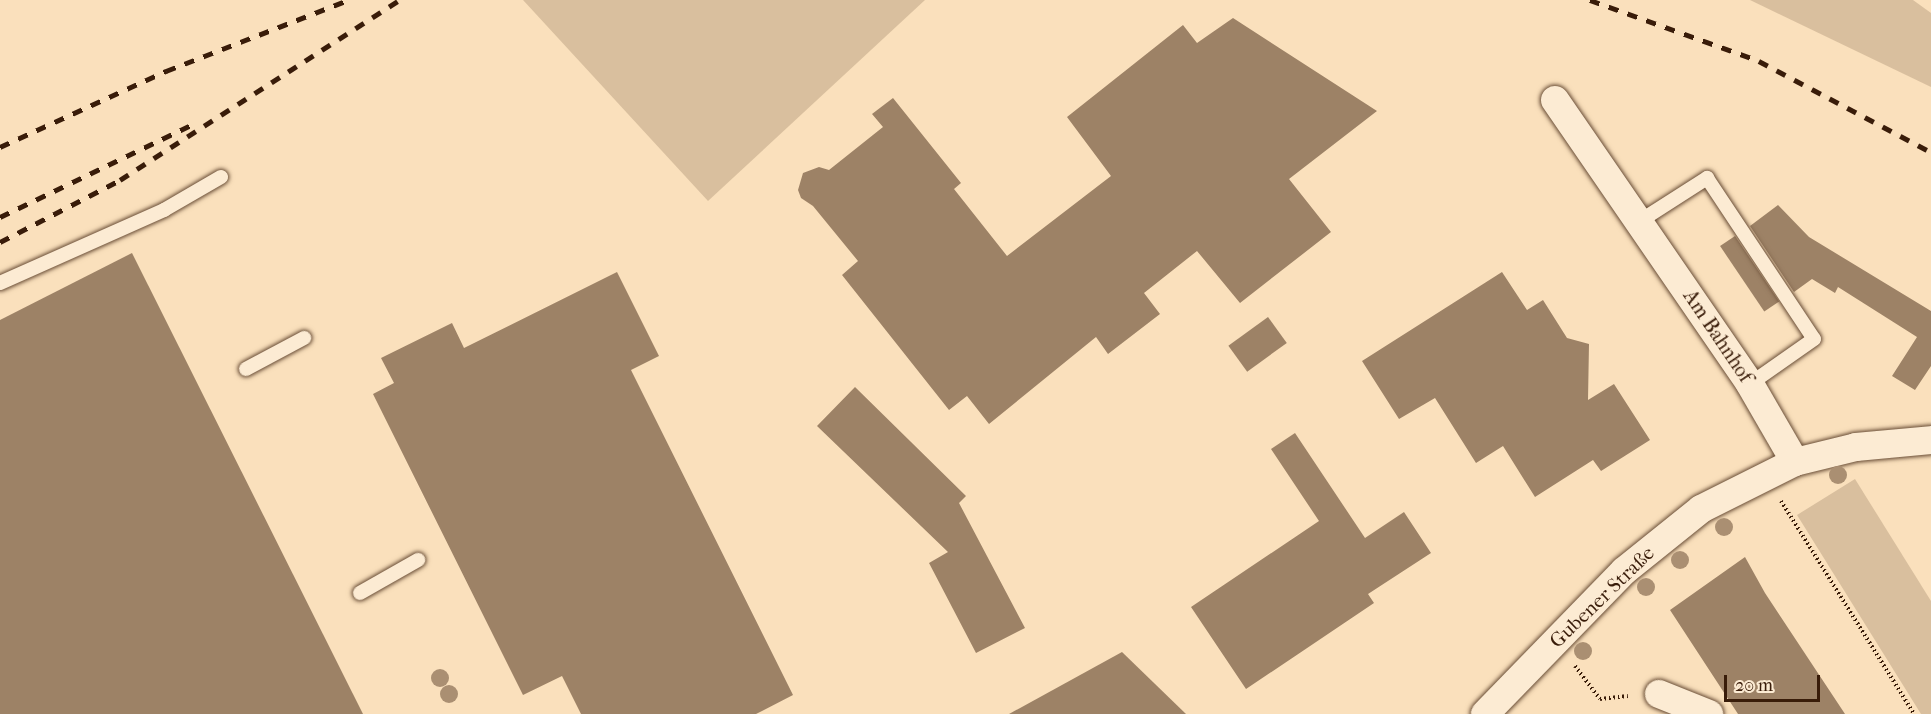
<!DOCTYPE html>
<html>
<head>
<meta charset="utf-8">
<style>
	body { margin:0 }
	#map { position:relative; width:1931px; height:714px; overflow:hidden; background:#fae0bc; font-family:"IM FELL French Canon",serif }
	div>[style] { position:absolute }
	.green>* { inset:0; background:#d9bf9e }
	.building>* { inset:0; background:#9d8266; transform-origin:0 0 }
	.path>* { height:4px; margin-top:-2px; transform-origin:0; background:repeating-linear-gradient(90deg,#391c09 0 1.5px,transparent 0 4.5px) }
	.roads { filter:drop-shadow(0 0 2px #694d36) drop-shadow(0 0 2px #694d36) }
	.lane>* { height:14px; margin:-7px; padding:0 7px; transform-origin:7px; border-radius:7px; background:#fcebd3 }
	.street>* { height:28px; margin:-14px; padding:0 14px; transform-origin:14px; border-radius:14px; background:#fcebd3 }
	.rail>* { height:4.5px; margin-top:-2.25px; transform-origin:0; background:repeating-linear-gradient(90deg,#391c09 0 10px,transparent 0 20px) }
	.trees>* { width:18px; height:18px; margin:-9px; border-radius:50%; background:#aa8f72 }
	span { translate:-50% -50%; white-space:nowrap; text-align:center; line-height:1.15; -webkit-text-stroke:6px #fcebd3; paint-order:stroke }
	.street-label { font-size:20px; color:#391c09 }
	.scale { position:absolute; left:1724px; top:675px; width:96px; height:27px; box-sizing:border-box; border:3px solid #391c09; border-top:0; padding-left:8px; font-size:18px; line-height:21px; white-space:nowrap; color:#391c09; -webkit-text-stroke:4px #fcebd3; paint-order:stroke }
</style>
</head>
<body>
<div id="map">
	<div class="green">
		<i style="clip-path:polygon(523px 0,925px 0,708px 201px)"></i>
		<i style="clip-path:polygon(1750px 0,1913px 0,1931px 13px,1931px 87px)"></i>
		<i style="clip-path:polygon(1855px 479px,1931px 601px,1931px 714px,1921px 714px,1797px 515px)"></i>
	</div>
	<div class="building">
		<i style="clip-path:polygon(1233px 18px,1377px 111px,1289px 179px,1331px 232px,1240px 303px,1197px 251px,1144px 293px,1160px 314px,1108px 354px,1096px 337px,989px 424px,967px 396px,949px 410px,842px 275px,858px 261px,813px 206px,801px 198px,798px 190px,803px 173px,819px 167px,829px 170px,883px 127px,872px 114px,893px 98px,961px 183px,954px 189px,1007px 256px,1111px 176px,1067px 117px,1183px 25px,1197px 43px)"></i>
		<i style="clip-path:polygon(1778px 205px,1809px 237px,1931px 311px,1931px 366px,1915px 390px,1892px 376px,1917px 337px,1838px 287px,1835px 293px,1812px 279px,1794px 292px,1750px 226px)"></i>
		<i style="left:1735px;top:236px;width:79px;height:18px;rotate:56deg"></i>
		<i style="clip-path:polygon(132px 253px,363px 714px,0 714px,0 320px)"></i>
		<i style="clip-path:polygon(617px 272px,659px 356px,631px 370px,793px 695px,756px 714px,581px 714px,562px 676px,523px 695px,373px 394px,394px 383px,381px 358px,452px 323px,464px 348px)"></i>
		<i style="clip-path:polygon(1502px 272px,1527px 310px,1543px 300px,1567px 338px,1589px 344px,1588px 400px,1614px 384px,1650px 440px,1601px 471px,1593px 460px,1535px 497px,1503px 446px,1476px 463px,1435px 398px,1399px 419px,1362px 361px)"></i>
		<i style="left:1268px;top:317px;width:32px;height:49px;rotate:54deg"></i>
		<i style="clip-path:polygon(855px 387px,966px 496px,959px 503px,1025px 628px,976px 653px,929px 563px,948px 552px,817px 426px)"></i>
		<i style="clip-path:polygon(1295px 433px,1365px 538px,1404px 512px,1431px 553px,1368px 594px,1374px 603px,1246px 689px,1191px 607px,1319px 521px,1271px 449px)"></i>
		<i style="clip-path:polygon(1745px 557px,1765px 593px,1845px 714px,1738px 714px,1670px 610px)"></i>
		<i style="clip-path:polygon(1122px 652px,1186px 714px,1009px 714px)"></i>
	</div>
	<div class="path">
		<i style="left:1781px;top:501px;width:251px;rotate:58deg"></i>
		<i style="left:1575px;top:666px;width:41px;rotate:52.9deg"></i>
		<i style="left:1600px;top:699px;width:28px;rotate:-6deg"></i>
	</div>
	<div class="roads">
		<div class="lane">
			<i style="left:1640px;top:221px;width:80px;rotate:-32.7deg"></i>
			<i style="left:1707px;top:178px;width:193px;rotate:56.4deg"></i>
			<i style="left:1814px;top:339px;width:78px;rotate:144.9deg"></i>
			<i style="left:0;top:283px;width:180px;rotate:-24deg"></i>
			<i style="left:164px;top:210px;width:66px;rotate:-30.1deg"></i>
			<i style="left:246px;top:369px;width:66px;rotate:-28.1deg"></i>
			<i style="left:360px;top:593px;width:67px;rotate:-29.6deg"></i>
		</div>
		<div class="street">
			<i style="left:1555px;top:100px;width:345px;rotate:55.5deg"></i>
			<i style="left:1750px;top:384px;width:90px;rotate:60deg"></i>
			<i style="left:1659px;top:694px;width:54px;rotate:21.8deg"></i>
			<i style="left:1485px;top:714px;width:199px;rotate:-45.8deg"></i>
			<i style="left:1624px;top:571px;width:99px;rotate:-38.8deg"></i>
			<i style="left:1701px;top:509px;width:105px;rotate:-26.6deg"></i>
			<i style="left:1795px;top:462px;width:63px;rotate:-13.8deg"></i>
			<i style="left:1856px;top:447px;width:75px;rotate:-5.3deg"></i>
		</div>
	</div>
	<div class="rail">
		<i style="left:1590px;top:0;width:180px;rotate:19.8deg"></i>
		<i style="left:1759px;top:61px;width:195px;rotate:27.9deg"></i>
		<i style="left:0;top:147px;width:183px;rotate:-24.6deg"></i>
		<i style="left:166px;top:71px;width:195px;rotate:-21.3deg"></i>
		<i style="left:0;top:217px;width:216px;rotate:-25.7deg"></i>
		<i style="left:0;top:242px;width:135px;rotate:-27.3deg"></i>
		<i style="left:120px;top:180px;width:332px;rotate:-32.8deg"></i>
	</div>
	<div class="trees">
		<i style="left:1838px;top:475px"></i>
		<i style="left:1724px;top:527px"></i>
		<i style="left:1680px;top:560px"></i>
		<i style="left:1646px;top:587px"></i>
		<i style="left:1583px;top:651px"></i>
		<i style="left:440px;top:678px"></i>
		<i style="left:449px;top:694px"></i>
	</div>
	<div class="street-label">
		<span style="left:1718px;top:336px;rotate:56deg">Am Bahnhof</span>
		<span style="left:1602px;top:597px;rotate:-44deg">Gubener Straße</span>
	</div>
	<div class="scale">20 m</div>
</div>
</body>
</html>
